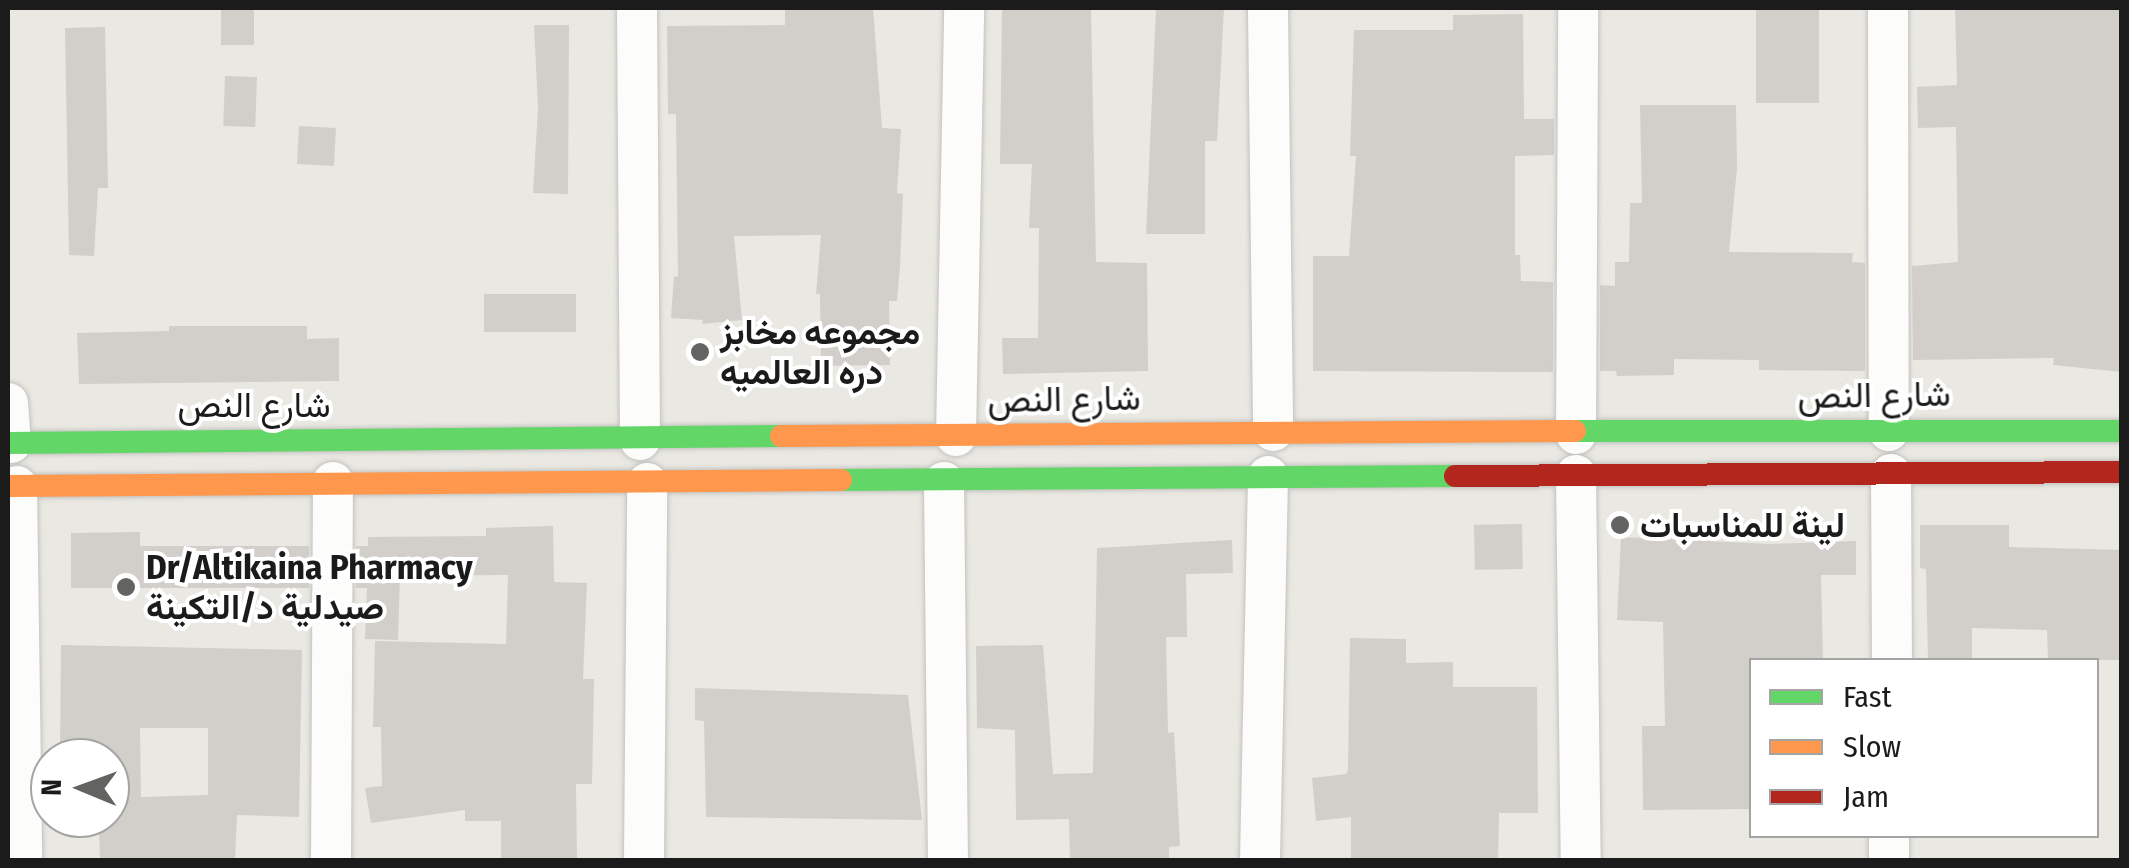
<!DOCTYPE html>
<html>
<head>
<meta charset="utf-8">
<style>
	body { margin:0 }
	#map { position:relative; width:2129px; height:868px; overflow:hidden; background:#eae8e2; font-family:"Fira Sans Condensed",Vazirmatn,sans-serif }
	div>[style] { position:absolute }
	.building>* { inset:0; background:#d2cfcb; transform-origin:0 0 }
	.roads { filter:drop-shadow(0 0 2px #c2c2bf) drop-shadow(0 0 2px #c2c2bf) }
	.street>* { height:40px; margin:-20px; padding:0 20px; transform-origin:20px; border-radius:20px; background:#fcfcfb }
	.fast>* { height:22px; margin:-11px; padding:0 11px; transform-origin:11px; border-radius:11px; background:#63d668 }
	.slow>* { height:22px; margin:-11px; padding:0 11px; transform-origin:11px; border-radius:11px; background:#ff974d }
	.jam>* { height:22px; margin:-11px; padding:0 11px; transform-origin:11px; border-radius:11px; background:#b3261e }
	.dots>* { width:28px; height:28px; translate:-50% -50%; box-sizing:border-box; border:5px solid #fff; border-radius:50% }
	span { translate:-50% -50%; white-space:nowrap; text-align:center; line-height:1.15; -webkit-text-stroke:8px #fff; paint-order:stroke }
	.poi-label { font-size:35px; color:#1b1b1b; font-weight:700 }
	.left { translate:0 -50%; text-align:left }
	.street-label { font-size:35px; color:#1b1b1b }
	.frame { position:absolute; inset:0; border:10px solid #1b1b1b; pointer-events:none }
	.legend { position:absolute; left:1749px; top:658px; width:350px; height:180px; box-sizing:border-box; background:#fff; border:2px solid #a4a4a4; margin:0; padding:12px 18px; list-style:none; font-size:30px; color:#1b1b1b }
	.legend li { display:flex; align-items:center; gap:20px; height:50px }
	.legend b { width:50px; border:2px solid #a4a4a4 }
	.north { position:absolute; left:30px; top:738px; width:100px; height:100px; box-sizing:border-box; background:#fff; border:2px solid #a4a4a4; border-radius:50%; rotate:271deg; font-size:28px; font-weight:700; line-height:40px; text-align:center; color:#1b1b1b }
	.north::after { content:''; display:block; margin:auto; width:35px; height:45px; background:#636361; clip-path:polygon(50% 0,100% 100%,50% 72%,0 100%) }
</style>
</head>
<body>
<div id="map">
	<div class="building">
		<i style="left:221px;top:8px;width:33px;height:37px"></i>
		<i style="clip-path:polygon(785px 8px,873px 8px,882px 128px,901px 129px,897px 193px,903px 194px,900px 266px,897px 301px,889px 301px,890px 365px,821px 366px,820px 294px,816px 294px,821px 235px,734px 236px,742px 320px,702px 324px,703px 320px,671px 318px,674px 276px,678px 277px,676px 114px,668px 114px,667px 26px,785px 25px)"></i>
		<i style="clip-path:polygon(1002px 8px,1091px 8px,1096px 262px,1147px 263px,1148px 371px,1003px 374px,1002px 338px,1038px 338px,1039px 228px,1029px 228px,1032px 164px,1000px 164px)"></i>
		<i style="clip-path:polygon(1156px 8px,1224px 8px,1217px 141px,1205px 141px,1205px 234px,1146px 234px)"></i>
		<i style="left:1756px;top:8px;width:63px;height:95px"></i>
		<i style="clip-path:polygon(1955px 8px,2120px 8px,2122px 372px,2053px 365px,2054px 358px,1913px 360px,1912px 266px,1958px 262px,1956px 127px,1918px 128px,1917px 87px,1957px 85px)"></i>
		<i style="clip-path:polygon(1523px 14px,1524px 119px,1554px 119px,1554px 155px,1515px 156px,1515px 255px,1520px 255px,1521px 281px,1553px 282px,1553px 372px,1313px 371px,1313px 256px,1349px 256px,1356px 156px,1350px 156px,1354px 30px,1453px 30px,1453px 15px)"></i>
		<i style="clip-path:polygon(534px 25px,569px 25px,568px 194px,533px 193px,538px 108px)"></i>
		<i style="clip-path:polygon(105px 27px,108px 188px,98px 188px,94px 256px,69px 255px,65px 28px)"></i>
		<i style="left:225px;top:76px;width:32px;height:50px;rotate:2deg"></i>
		<i style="clip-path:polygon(1640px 105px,1736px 105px,1737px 168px,1729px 252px,1853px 253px,1852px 262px,1865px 263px,1865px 371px,1759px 370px,1759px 360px,1674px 359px,1674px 375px,1617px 376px,1616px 371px,1600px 371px,1600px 285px,1615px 286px,1615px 262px,1629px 262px,1630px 203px,1642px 203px)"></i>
		<i style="left:299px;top:126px;width:37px;height:38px;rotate:3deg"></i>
		<i style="left:484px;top:294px;width:92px;height:38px"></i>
		<i style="clip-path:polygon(169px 326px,307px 326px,307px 339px,339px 338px,339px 381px,79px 384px,77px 333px,169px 331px)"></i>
		<i style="left:1522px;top:524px;width:45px;height:48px;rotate:89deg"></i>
		<i style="clip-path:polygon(1920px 525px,2009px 525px,2009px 547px,2122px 550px,2122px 660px,2048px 660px,2047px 630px,1972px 628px,1972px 660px,1928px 660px,1926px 569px,1920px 568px)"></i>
		<i style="clip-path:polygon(553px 526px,554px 582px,587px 583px,583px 679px,594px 679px,592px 784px,576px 784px,577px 860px,501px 860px,501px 821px,465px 821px,465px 810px,371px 823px,365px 788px,382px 786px,381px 727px,373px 727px,375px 641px,506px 644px,508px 575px,400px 576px,398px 640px,365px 639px,367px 588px,356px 588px,356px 546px,368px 546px,368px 537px,486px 536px,486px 528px)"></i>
		<i style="clip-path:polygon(140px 532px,140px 546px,309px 546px,309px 588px,71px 588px,71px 533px)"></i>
		<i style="clip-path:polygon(1621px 537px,1770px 544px,1856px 541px,1856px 575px,1821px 575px,1823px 660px,1752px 660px,1752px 809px,1643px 810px,1642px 726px,1665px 726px,1663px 622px,1617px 620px)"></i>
		<i style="clip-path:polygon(1232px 540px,1233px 573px,1186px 574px,1187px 637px,1166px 637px,1168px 733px,1174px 732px,1180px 846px,1169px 847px,1169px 860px,1070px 860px,1069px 819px,1016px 820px,1015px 730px,977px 728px,976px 646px,1043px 645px,1053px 774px,1093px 773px,1097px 548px)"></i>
		<i style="clip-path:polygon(1350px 638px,1406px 639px,1406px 663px,1453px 662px,1453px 687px,1537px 687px,1538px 813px,1499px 813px,1498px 860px,1351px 860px,1351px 817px,1316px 821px,1312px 778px,1346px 774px,1348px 770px)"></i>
		<i style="clip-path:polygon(evenodd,61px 645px,302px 650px,299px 817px,237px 815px,235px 860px,100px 860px,99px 829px,109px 828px,110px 818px,110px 756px,60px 755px,61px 645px,140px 728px,208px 728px,208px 795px,141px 797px,140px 728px)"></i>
		<i style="clip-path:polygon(695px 688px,908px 695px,922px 820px,706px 817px,704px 721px,695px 720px)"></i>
	</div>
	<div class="roads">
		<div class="street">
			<i style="left:637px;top:8px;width:432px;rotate:89.6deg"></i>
			<i style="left:1268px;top:8px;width:423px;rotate:89.3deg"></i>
			<i style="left:1888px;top:8px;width:423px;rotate:89.9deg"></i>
			<i style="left:8px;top:403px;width:40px;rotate:85.7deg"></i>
			<i style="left:1576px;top:434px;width:426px;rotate:-89.7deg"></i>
			<i style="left:956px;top:436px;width:428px;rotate:-88.9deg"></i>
			<i style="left:1891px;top:474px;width:186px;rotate:89.7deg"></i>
			<i style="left:1576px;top:475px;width:385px;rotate:89.3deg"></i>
			<i style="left:944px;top:482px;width:378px;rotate:89.4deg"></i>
			<i style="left:17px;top:486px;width:374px;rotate:89.2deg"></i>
			<i style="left:331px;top:860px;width:378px;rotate:-89.7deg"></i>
			<i style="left:644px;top:860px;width:377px;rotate:-89.5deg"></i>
			<i style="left:1260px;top:860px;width:384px;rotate:-88.8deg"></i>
			<i style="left:1889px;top:860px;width:24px;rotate:-90deg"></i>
		</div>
		<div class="fast">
			<i style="left:1575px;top:431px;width:547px"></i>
			<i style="left:8px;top:443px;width:773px;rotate:-0.52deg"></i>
			<i style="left:841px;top:480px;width:614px;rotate:-0.37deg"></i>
		</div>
		<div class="slow">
			<i style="left:781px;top:436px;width:794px;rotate:-0.36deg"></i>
			<i style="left:8px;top:486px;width:833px;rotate:-0.41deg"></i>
		</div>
		<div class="jam">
			<i style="left:1455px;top:476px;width:667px;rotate:-0.34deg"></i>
		</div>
	</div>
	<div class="dots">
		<i style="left:700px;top:352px;background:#636361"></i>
		<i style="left:1620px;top:525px;background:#636361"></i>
		<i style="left:126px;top:587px;background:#636361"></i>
	</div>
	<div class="poi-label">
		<span class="left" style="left:720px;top:352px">مجموعه مخابز<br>دره العالميه</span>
		<span class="left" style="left:1640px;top:525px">لينة للمناسبات</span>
		<span class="left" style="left:146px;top:587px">Dr/Altikaina Pharmacy<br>صيدلية د/التكينة</span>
	</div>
	<div class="street-label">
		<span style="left:1874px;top:395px;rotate:-1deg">شارع النص</span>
		<span style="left:1064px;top:399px;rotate:-1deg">شارع النص</span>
		<span style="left:254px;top:405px">شارع النص</span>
	</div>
	<div class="frame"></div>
	<ul class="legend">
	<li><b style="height:12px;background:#63d668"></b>Fast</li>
	<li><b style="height:12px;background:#ff974d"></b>Slow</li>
	<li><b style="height:12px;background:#b3261e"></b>Jam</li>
	</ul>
	<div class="north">N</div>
</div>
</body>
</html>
